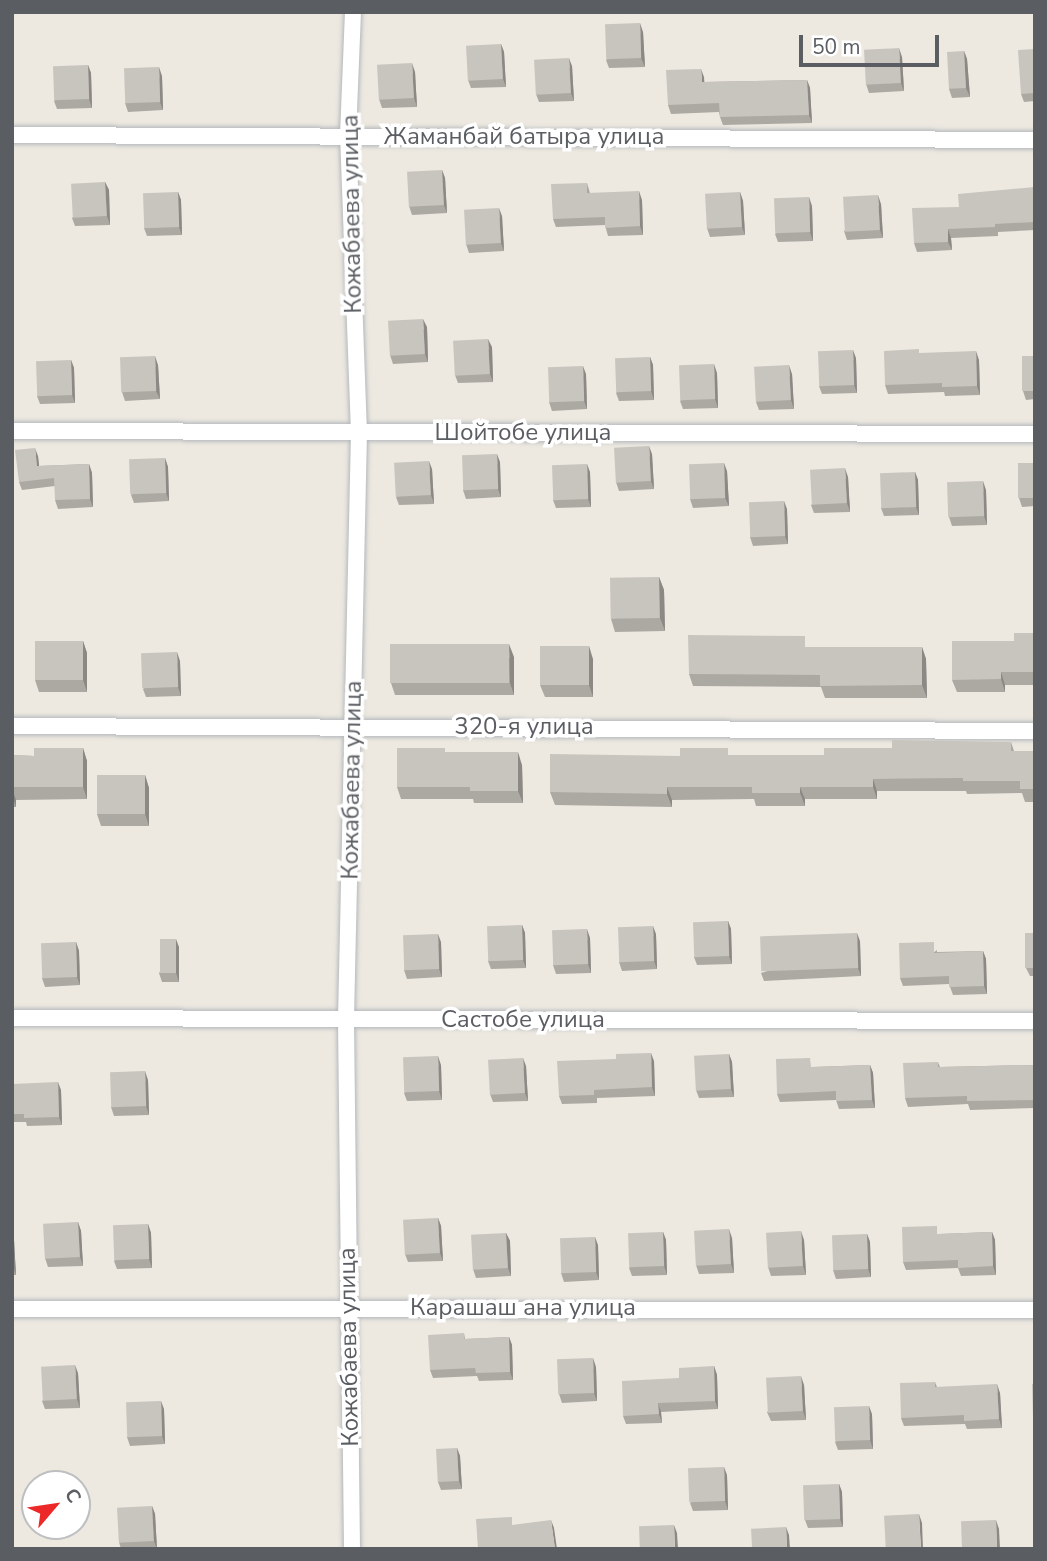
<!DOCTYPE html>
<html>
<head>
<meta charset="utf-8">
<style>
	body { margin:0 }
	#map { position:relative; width:1047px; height:1561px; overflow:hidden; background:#ede9e1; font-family:"Nunito Sans",sans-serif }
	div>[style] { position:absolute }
	.roads { filter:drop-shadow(0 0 2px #b4b8bc) drop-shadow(0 0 2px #b4b8bc) }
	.minor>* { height:16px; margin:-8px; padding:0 8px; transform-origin:8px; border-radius:8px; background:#fff }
	.wall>* { inset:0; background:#aca9a3 }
	.shaded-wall>* { inset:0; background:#8c8985 }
	.building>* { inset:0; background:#c8c4be; transform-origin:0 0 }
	span { translate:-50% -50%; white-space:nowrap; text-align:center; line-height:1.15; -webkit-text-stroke:7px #fff; paint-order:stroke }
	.street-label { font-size:24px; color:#5a5e62 }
	.frame { position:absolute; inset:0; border:14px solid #5a5e62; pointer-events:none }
	.north { position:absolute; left:21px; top:1470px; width:70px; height:70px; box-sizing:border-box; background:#fff; border:2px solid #bdbfc0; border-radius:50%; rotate:61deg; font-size:19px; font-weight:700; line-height:28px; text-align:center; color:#5a5e62 }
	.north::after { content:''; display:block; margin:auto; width:24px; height:32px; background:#ec2828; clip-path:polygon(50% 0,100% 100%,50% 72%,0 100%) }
	.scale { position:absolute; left:799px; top:35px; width:140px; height:32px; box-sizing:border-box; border:4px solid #5a5e62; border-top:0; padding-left:9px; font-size:21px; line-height:24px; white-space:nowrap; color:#5a5e62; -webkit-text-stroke:5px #fff; paint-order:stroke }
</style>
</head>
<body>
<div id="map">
	<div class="roads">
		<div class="minor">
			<i style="left:12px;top:135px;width:1023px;rotate:0.28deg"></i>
			<i style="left:12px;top:431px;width:1023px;rotate:0.17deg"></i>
			<i style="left:12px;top:726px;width:1023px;rotate:0.28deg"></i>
			<i style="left:12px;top:1018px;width:1023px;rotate:0.17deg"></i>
			<i style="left:12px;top:1309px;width:1023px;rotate:0.06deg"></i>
			<i style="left:352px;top:1549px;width:530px;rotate:-90.65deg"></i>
			<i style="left:346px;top:1019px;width:586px;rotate:-88.73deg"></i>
			<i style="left:359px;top:433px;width:297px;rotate:-92.1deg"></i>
			<i style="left:348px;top:136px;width:124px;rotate:-87.7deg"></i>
		</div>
	</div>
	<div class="wall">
		<i style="clip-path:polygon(643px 32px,645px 67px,609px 68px,606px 60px)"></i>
		<i style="clip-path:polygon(501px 44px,504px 52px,506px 87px,471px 88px,468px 80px)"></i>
		<i style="clip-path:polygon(1035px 49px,1035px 101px,1024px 102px,1021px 94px)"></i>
		<i style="clip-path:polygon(964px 51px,967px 59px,970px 97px,952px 98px,949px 89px)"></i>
		<i style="clip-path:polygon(902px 57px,904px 91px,869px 93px,866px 84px)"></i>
		<i style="clip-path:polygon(88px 65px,91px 73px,92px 108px,57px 109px,54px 101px)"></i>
		<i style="clip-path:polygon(572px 66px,574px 101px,539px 102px,536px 94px)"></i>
		<i style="clip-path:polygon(415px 72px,417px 107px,382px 108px,379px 99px)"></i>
		<i style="clip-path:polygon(162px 76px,163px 110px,128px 112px,125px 103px)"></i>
		<i style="clip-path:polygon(704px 77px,704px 82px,807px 80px,810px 88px,812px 123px,723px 125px,720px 117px,719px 112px,671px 114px,668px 105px)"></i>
		<i style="clip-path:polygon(442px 170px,445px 178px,447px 213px,412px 215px,409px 206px)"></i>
		<i style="clip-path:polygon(105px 182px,109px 190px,110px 225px,75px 226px,72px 218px)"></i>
		<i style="clip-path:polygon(587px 183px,590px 193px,642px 200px,643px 235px,608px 236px,605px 225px,556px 227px,553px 219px)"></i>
		<i style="clip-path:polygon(1035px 187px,1035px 230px,998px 232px,998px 236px,951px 238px,952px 250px,917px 252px,914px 243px,959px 207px)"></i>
		<i style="clip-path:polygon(178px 192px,181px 200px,182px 235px,147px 236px,144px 228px)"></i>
		<i style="clip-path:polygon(740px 192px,743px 201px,745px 235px,710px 237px,707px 228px)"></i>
		<i style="clip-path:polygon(881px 204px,883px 238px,847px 240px,844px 231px)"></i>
		<i style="clip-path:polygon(812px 206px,813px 241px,778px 242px,775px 234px)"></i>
		<i style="clip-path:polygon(502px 216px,504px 251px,469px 253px,466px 244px)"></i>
		<i style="clip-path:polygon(427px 327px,428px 362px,393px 364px,390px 355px)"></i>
		<i style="clip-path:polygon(492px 347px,493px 382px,458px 383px,455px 375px)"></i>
		<i style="clip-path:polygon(921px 353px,979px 360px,980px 395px,945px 396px,944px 392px,888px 394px,885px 385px)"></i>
		<i style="clip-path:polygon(1035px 356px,1035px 399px,1026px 400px,1023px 391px)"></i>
		<i style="clip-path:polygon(650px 357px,653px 365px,654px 400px,619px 401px,616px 393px)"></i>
		<i style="clip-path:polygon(856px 358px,857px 393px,822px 394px,819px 386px)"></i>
		<i style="clip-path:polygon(71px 360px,74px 368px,75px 403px,40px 404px,37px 396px)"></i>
		<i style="clip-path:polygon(158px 365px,160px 399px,125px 401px,122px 392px)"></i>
		<i style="clip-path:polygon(717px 373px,718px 408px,683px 409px,680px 401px)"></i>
		<i style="clip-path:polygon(586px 374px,587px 409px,552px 411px,549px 402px)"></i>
		<i style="clip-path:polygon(792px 374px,794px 409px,759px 410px,756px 402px)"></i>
		<i style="clip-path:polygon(652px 454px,654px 489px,619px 491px,616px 482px)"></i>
		<i style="clip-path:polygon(38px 456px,39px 466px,89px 464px,92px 473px,93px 507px,58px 509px,55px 500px,55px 486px,22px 490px,19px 482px)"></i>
		<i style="clip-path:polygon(165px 458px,168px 467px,169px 501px,134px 503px,131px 495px)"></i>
		<i style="clip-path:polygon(500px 462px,501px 497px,466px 499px,463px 490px)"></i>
		<i style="clip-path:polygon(1035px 463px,1035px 506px,1022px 507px,1019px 498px)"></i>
		<i style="clip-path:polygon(432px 469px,434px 504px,399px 505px,396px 497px)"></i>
		<i style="clip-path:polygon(727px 471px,729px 506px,693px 508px,690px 499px)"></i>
		<i style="clip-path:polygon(590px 472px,591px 507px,556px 508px,553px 500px)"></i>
		<i style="clip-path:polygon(915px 472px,918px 480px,919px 515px,884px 516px,881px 508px)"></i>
		<i style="clip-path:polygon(848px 477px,850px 512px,814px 513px,811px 505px)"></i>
		<i style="clip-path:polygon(986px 490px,987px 525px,952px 526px,949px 517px)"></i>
		<i style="clip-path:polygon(787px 509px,788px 544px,753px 546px,750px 537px)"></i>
		<i style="clip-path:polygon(659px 577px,664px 590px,665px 631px,615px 632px,611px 619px)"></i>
		<i style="clip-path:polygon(1035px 633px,1035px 685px,1005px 685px,1005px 692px,957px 692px,952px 680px,1014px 641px)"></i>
		<i style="clip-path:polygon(83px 641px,87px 653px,87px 692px,39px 692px,35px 680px)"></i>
		<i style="clip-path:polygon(922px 647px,926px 659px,927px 698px,825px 698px,821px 687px,693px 686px,689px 674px)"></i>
		<i style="clip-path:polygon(514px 657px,514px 695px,395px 695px,391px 683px)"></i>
		<i style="clip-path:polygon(593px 659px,593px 697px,545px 697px,540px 685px)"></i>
		<i style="clip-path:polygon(180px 661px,181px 696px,146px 697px,143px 689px)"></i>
		<i style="clip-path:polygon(1011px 742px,1014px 751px,1035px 751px,1035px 802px,1025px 802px,1022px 793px,967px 794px,966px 791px,877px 791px,877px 799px,805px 799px,805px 806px,756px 806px,754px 799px,672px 800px,672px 807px,555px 805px,550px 792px,680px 756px,731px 755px,824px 755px,892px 748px)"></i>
		<i style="clip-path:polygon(83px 748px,87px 761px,87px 799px,16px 800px,16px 807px,12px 807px,12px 755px,34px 756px)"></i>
		<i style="clip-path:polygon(446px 752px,522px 765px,523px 803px,474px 803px,473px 799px,401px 799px,397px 787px)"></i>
		<i style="clip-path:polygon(145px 775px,149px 788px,149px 826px,101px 826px,97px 814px)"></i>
		<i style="clip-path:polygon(728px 921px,731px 929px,732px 964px,697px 965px,694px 957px)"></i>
		<i style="clip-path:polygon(522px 925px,525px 933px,526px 968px,491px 969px,488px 961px)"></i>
		<i style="clip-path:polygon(1035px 933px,1035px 976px,1030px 976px,1026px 968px)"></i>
		<i style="clip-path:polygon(656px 934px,657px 969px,622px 971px,619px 962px)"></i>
		<i style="clip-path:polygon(590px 938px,591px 973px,556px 974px,553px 965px)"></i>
		<i style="clip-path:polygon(860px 941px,861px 976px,764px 981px,761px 973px)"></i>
		<i style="clip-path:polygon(76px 942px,79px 951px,80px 985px,45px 987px,42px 978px)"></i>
		<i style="clip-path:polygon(441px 942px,442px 977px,407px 979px,404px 970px)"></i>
		<i style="clip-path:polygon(179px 947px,179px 982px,162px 982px,159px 973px)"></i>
		<i style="clip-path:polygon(937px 950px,937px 952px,983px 951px,986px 959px,987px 994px,953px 995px,949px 984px,903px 986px,900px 978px)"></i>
		<i style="clip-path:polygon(729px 1054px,732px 1062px,734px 1097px,699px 1098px,696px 1090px)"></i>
		<i style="clip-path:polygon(654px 1061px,655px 1096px,597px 1098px,597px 1103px,562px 1104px,559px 1096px)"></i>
		<i style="clip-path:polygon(938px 1062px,940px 1067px,1035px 1065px,1035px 1108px,970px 1110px,968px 1104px,908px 1107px,905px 1098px)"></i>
		<i style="clip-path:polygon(441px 1065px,442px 1100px,407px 1101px,404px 1093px)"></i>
		<i style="clip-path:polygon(870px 1065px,873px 1073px,875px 1108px,839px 1109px,836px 1100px,780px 1102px,777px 1094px,814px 1067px)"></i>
		<i style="clip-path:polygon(526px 1066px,528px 1101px,493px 1102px,490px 1094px)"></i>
		<i style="clip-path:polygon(148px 1080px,149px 1115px,114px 1116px,111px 1107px)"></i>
		<i style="clip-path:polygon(12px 1084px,61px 1090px,62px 1125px,27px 1126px,26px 1122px,12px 1122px)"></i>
		<i style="clip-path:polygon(438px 1218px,441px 1226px,443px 1261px,408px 1262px,405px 1254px)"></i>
		<i style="clip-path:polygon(78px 1222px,81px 1231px,83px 1266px,48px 1267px,45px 1258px)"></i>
		<i style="clip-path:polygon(148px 1224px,151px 1233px,152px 1268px,117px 1269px,114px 1261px)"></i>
		<i style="clip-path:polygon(663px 1232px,666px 1240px,667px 1275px,632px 1276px,629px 1268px)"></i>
		<i style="clip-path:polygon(992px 1232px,995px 1240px,996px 1275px,961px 1276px,958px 1268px,906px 1270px,903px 1262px,940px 1234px)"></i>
		<i style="clip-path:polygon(506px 1233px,510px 1241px,511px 1276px,476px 1278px,473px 1269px)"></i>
		<i style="clip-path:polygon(12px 1234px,14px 1240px,16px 1275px,12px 1275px)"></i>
		<i style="clip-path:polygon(867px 1234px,870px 1242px,871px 1277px,836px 1279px,833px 1270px)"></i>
		<i style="clip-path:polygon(732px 1238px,734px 1273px,699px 1274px,696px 1265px)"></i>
		<i style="clip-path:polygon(804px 1240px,806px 1275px,771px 1276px,768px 1267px)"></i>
		<i style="clip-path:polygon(598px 1245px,599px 1280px,564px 1282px,561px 1273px)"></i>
		<i style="clip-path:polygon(464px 1333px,465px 1339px,509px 1337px,512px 1345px,513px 1380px,479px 1381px,477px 1376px,433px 1378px,430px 1370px)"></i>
		<i style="clip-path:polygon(714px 1366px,717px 1375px,718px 1409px,661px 1412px,662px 1423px,626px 1424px,623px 1416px,679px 1378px)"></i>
		<i style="clip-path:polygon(596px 1367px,597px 1401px,562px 1403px,559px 1394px)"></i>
		<i style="clip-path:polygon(78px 1373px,80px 1408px,45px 1409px,42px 1401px)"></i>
		<i style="clip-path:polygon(935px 1382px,937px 1387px,1000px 1393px,1002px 1428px,967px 1429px,965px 1424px,904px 1426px,901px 1418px)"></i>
		<i style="clip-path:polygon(804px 1385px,806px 1420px,771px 1421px,767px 1412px)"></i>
		<i style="clip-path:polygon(164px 1409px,165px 1444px,130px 1446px,127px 1437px)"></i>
		<i style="clip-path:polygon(872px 1414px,873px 1449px,838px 1450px,835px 1442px)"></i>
		<i style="clip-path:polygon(457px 1448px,460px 1456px,462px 1489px,441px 1490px,438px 1482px)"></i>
		<i style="clip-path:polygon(727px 1475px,728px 1510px,693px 1511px,690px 1503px)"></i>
		<i style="clip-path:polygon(839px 1484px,842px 1492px,843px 1527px,808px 1528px,805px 1520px)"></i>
		<i style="clip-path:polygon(152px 1506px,155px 1514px,157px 1549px,121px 1549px,119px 1542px)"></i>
	</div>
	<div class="shaded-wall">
		<i style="clip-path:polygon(640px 23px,643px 32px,645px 67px,641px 58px)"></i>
		<i style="clip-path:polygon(501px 44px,504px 52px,506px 87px,503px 79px)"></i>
		<i style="clip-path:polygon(899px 48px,902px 57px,904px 91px,901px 83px)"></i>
		<i style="clip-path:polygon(964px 51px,967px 59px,970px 97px,966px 88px)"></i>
		<i style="clip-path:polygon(569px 58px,572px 66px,574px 101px,571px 93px)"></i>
		<i style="clip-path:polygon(412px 63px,415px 72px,417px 107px,414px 98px)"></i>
		<i style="clip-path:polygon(88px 65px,91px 73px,92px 108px,89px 99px)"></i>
		<i style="clip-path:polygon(159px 67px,162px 76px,163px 110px,160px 102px)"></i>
		<i style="clip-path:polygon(701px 69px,704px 77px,705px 91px,702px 82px)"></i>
		<i style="clip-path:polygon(807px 80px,810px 88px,812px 123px,809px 115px)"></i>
		<i style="clip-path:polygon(442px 170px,445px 178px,447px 213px,444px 205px)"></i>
		<i style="clip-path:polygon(105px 182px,109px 190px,110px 225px,107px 216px)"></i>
		<i style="clip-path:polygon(639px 191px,642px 200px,643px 235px,640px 226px)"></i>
		<i style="clip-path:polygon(178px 192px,181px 200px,182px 235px,179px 227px)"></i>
		<i style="clip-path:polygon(740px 192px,743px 201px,745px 235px,742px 227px)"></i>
		<i style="clip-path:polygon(878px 195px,881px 204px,883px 238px,880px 230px)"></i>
		<i style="clip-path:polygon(809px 197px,812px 206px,813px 241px,810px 232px)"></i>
		<i style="clip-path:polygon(499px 208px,502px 216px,504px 251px,501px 243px)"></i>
		<i style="clip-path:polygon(948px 229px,951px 238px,952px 250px,948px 242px)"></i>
		<i style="clip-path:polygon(423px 319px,427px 327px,428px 362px,425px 354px)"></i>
		<i style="clip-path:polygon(488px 339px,492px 347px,493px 382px,490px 374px)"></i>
		<i style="clip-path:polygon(853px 350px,856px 358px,857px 393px,854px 385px)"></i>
		<i style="clip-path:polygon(976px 351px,979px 360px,980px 395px,977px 386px)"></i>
		<i style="clip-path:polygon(155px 356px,158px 365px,160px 399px,156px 391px)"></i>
		<i style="clip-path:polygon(650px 357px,653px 365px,654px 400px,651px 391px)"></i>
		<i style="clip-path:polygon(71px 360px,74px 368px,75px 403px,72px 395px)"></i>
		<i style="clip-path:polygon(714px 364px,717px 373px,718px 408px,715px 399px)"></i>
		<i style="clip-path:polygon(789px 365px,792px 374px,794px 409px,791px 400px)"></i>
		<i style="clip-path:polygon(583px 366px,586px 374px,587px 409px,584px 401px)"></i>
		<i style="clip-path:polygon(649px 446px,652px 454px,654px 489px,651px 481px)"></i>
		<i style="clip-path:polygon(35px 448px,38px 456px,40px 474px,37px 466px)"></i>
		<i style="clip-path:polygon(497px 454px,500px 462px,501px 497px,498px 489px)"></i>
		<i style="clip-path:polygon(165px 458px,168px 467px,169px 501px,166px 493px)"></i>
		<i style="clip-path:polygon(429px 461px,432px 469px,434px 504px,431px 495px)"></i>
		<i style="clip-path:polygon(724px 463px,727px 471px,729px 506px,725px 498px)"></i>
		<i style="clip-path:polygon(89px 464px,92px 473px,93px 507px,90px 499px)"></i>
		<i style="clip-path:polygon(587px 464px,590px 472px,591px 507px,588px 499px)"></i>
		<i style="clip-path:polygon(845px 468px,848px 477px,850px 512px,847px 503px)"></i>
		<i style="clip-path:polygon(915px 472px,918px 480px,919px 515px,916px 507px)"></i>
		<i style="clip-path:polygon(983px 481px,986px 490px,987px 525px,984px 516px)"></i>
		<i style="clip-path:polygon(784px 501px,787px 509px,788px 544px,785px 536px)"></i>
		<i style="clip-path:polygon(659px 577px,664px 590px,665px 631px,660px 618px)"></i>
		<i style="clip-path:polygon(83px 641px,87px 653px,87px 692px,83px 680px)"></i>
		<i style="clip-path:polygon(509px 644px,514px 657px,514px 695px,510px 683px)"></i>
		<i style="clip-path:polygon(589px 646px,593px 659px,593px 697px,589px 685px)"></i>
		<i style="clip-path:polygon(922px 647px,926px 659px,927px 698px,922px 685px)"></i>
		<i style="clip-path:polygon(177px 652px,180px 661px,181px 696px,178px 687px)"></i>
		<i style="clip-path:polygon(1001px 672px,1005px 685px,1005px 692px,1001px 679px)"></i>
		<i style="clip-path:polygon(83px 748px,87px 761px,87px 799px,83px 787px)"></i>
		<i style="clip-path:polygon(518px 752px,522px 765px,523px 803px,518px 791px)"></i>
		<i style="clip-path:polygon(145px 775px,149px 788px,149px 826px,145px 814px)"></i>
		<i style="clip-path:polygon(873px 779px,877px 791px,877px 799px,873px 787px)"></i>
		<i style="clip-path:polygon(667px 787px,672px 800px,672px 807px,667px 794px)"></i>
		<i style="clip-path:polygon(800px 787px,805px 799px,805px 806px,800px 793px)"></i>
		<i style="clip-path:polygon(12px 788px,16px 800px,16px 807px,12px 795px)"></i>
		<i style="clip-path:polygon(728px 921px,731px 929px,732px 964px,729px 956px)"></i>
		<i style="clip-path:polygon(522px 925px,525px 933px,526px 968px,523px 960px)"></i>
		<i style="clip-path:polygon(653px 926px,656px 934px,657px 969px,654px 961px)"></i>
		<i style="clip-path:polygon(587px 929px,590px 938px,591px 973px,588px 964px)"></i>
		<i style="clip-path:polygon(857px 933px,860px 941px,861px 976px,858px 968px)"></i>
		<i style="clip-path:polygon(438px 934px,441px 942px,442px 977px,439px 969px)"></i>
		<i style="clip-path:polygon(176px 939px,179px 947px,179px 982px,176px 973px)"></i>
		<i style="clip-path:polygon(76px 942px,79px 951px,80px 985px,77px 977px)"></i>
		<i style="clip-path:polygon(983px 951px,986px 959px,987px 994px,984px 986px)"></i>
		<i style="clip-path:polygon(651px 1053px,654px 1061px,655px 1096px,652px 1087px)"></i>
		<i style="clip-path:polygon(729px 1054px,732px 1062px,734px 1097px,731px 1089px)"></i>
		<i style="clip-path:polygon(438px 1056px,441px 1065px,442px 1100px,439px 1091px)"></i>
		<i style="clip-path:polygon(523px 1058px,526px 1066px,528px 1101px,525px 1093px)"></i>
		<i style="clip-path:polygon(870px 1065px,873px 1073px,875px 1108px,872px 1100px)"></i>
		<i style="clip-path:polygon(145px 1071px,148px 1080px,149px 1115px,146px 1106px)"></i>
		<i style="clip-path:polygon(58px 1082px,61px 1090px,62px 1125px,59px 1117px)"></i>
		<i style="clip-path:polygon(438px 1218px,441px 1226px,443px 1261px,440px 1253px)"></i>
		<i style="clip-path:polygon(78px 1222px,81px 1231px,83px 1266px,80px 1257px)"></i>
		<i style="clip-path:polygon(148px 1224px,151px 1233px,152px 1268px,149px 1259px)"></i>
		<i style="clip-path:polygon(729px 1229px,732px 1238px,734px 1273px,731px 1264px)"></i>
		<i style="clip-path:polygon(801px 1231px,804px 1240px,806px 1275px,803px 1266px)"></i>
		<i style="clip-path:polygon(663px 1232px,666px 1240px,667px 1275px,664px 1266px)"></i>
		<i style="clip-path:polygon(992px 1232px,995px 1240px,996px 1275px,993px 1266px)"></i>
		<i style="clip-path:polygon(506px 1233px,510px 1241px,511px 1276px,508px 1268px)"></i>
		<i style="clip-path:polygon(12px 1234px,14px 1240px,16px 1275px,13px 1266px)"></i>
		<i style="clip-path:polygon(867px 1234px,870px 1242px,871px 1277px,868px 1269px)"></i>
		<i style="clip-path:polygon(595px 1237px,598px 1245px,599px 1280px,596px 1272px)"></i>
		<i style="clip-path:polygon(509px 1337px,512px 1345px,513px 1380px,510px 1372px)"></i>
		<i style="clip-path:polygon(593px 1358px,596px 1367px,597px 1401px,594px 1393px)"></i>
		<i style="clip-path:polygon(75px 1365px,78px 1373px,80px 1408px,77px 1399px)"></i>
		<i style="clip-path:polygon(714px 1366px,717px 1375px,718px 1409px,715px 1401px)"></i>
		<i style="clip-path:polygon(801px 1376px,804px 1385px,806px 1420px,803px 1411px)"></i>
		<i style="clip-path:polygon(997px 1384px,1000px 1393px,1002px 1428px,999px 1419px)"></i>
		<i style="clip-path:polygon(161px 1401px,164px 1409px,165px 1444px,162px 1436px)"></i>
		<i style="clip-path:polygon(658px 1403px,661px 1412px,662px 1423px,659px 1414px)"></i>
		<i style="clip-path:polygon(869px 1406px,872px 1414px,873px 1449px,870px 1440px)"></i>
		<i style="clip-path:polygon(457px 1448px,460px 1456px,462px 1489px,459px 1481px)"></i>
		<i style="clip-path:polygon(724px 1467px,727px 1475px,728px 1510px,725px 1501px)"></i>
		<i style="clip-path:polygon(839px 1484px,842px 1492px,843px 1527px,840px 1519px)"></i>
		<i style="clip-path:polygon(152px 1506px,155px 1514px,157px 1549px,154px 1541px)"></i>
		<i style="clip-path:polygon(919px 1514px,922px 1523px,923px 1549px,921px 1549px)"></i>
		<i style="clip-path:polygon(551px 1520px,554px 1528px,557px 1549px,555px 1549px)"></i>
		<i style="clip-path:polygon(996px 1520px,999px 1529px,1000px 1549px,997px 1549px)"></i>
		<i style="clip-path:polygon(674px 1525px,677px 1533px,678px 1549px,675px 1549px)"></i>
		<i style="clip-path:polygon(786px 1527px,789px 1535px,790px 1549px,787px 1549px)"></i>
	</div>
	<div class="building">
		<i style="left:640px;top:23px;width:35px;height:35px;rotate:88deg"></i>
		<i style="left:501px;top:44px;width:35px;height:35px;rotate:87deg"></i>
		<i style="left:899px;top:48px;width:35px;height:35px;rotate:87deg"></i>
		<i style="clip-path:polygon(1035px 49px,1035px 93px,1021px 94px,1018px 50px)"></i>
		<i style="left:964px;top:51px;width:37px;height:17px;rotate:87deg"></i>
		<i style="left:569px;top:58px;width:35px;height:35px;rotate:87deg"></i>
		<i style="left:412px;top:63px;width:35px;height:35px;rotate:87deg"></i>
		<i style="left:88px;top:65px;width:34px;height:35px;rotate:88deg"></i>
		<i style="left:159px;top:67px;width:35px;height:35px;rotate:88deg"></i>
		<i style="clip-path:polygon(701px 69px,702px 82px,807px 80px,809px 115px,720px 117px,719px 103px,668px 105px,666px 70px)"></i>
		<i style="left:442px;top:170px;width:35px;height:35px;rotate:87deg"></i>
		<i style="left:105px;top:182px;width:34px;height:34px;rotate:87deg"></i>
		<i style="clip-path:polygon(587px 183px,587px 193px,639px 191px,640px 226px,605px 228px,605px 217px,553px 219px,551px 184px)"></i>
		<i style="clip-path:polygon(1035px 187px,1035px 222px,995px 224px,995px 227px,948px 229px,948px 242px,914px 243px,912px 208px,959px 207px,958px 194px)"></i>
		<i style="left:178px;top:192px;width:35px;height:35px;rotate:88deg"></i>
		<i style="left:740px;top:192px;width:35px;height:35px;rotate:87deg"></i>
		<i style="left:878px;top:195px;width:35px;height:35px;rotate:87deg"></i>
		<i style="left:809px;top:197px;width:35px;height:35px;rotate:88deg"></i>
		<i style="left:499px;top:208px;width:35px;height:35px;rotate:87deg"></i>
		<i style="left:423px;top:319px;width:35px;height:35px;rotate:87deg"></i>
		<i style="left:488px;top:339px;width:35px;height:35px;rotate:87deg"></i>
		<i style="clip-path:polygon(919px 349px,919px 353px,976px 351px,977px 386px,942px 387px,942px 383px,885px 385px,884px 351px)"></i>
		<i style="left:853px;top:350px;width:35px;height:35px;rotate:88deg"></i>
		<i style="left:155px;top:356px;width:35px;height:35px;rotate:88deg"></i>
		<i style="left:1035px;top:356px;width:35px;height:13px;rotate:90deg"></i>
		<i style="left:650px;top:357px;width:34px;height:35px;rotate:88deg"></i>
		<i style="left:71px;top:360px;width:35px;height:35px;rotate:88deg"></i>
		<i style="left:714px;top:364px;width:35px;height:35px;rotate:88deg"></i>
		<i style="left:789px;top:365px;width:35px;height:35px;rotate:87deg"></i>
		<i style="left:583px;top:366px;width:35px;height:35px;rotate:88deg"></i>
		<i style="left:649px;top:446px;width:35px;height:35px;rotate:87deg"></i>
		<i style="clip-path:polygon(35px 448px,37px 466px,89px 464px,90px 499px,55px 500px,54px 478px,19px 482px,15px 450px)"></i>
		<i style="left:497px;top:454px;width:35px;height:35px;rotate:88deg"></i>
		<i style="left:165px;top:458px;width:35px;height:36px;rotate:88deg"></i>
		<i style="left:429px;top:461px;width:34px;height:35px;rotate:87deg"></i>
		<i style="left:724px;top:463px;width:35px;height:35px;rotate:88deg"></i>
		<i style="left:1018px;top:463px;width:17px;height:35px"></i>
		<i style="left:587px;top:464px;width:35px;height:35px;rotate:88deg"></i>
		<i style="left:845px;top:468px;width:35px;height:35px;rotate:87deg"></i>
		<i style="left:915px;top:472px;width:35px;height:35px;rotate:88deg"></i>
		<i style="left:983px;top:481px;width:35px;height:36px;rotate:88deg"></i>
		<i style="left:784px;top:501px;width:35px;height:35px;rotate:88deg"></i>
		<i style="left:659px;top:577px;width:41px;height:49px;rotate:89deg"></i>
		<i style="clip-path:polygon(1014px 633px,1035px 633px,1035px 672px,1001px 672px,1001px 679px,952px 680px,952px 641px,1014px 641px)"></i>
		<i style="clip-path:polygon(688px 635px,805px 636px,805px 647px,922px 647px,922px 685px,820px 686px,820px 675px,689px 674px)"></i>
		<i style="left:35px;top:641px;width:48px;height:39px"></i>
		<i style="left:390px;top:644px;width:119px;height:39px"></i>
		<i style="left:540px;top:646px;width:49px;height:39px"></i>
		<i style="left:177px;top:652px;width:35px;height:36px;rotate:88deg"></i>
		<i style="clip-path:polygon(892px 740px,1011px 742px,1011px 751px,1035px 751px,1035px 789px,1020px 789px,1020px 781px,963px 781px,963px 778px,873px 779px,873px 787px,800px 787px,800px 793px,752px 793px,752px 787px,667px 787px,667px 794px,550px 792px,550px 754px,680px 756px,680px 748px,728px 748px,728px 755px,824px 755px,824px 748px,892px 748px)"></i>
		<i style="clip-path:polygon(34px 748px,83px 748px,83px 787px,12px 787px,12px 755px,34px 756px)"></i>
		<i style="clip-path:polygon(397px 748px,445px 748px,445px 752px,518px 752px,518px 791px,470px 791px,470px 787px,397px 787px)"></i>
		<i style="left:97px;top:775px;width:48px;height:39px"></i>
		<i style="left:728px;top:921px;width:35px;height:35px;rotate:88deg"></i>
		<i style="left:522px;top:925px;width:35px;height:35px;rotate:88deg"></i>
		<i style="left:653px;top:926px;width:35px;height:35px;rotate:88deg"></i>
		<i style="left:587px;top:929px;width:35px;height:35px;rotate:88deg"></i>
		<i style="left:857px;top:933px;width:35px;height:97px;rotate:88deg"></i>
		<i style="left:1025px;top:933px;width:10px;height:35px"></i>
		<i style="left:438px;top:934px;width:35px;height:35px;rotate:88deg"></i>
		<i style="left:160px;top:939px;width:16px;height:34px"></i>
		<i style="left:76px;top:942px;width:35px;height:35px;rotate:88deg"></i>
		<i style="clip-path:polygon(934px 942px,934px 953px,983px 951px,984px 986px,949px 987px,949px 976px,900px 978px,899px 943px)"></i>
		<i style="clip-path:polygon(651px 1053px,652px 1087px,594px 1090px,594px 1095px,559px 1096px,557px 1061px,616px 1059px,616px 1054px)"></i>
		<i style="left:729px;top:1054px;width:35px;height:35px;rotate:87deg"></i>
		<i style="left:438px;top:1056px;width:35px;height:35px;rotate:88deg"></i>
		<i style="left:523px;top:1058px;width:35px;height:35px;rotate:87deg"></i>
		<i style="clip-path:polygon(810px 1058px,811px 1067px,870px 1065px,872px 1100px,836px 1101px,836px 1091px,777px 1094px,776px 1059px)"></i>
		<i style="clip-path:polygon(938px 1062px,938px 1067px,1035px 1065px,1035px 1100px,967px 1101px,967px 1096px,905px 1098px,903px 1063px)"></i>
		<i style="left:145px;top:1071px;width:35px;height:35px;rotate:88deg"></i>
		<i style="clip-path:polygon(58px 1082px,59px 1117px,24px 1118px,24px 1114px,12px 1114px,12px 1084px)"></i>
		<i style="left:438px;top:1218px;width:35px;height:35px;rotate:87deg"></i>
		<i style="left:78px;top:1222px;width:35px;height:35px;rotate:87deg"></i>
		<i style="left:148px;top:1224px;width:35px;height:35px;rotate:88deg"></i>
		<i style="clip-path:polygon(937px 1226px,937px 1234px,992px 1232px,993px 1266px,958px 1268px,958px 1260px,903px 1262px,902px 1227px)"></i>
		<i style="left:729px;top:1229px;width:35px;height:35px;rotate:87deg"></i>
		<i style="left:801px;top:1231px;width:35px;height:35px;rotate:87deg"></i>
		<i style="left:663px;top:1232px;width:34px;height:35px;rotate:88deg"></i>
		<i style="left:506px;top:1233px;width:35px;height:35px;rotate:87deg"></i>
		<i style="left:867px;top:1234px;width:35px;height:35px;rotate:88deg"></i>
		<i style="left:595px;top:1237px;width:35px;height:35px;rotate:88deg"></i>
		<i style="clip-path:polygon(464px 1333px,464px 1339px,509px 1337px,510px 1372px,476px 1373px,475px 1368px,430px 1370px,428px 1335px)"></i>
		<i style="left:593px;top:1358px;width:35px;height:36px;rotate:88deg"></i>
		<i style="left:75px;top:1365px;width:34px;height:34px;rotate:87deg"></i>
		<i style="clip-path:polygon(714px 1366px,715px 1401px,658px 1403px,659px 1414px,623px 1416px,622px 1381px,679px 1378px,679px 1368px)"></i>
		<i style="left:801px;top:1376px;width:35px;height:35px;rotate:87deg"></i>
		<i style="clip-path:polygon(935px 1382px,935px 1387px,997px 1384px,999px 1419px,964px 1421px,964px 1415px,901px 1418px,900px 1383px)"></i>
		<i style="clip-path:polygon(1035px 1383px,1035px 1418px,1033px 1418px,1032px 1384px)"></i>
		<i style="left:161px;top:1401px;width:35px;height:35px;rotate:88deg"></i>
		<i style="left:869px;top:1406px;width:34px;height:35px;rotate:88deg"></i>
		<i style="left:457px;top:1448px;width:33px;height:21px;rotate:87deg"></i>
		<i style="left:724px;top:1467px;width:34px;height:36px;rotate:88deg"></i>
		<i style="left:839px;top:1484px;width:35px;height:36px;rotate:88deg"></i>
		<i style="left:152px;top:1506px;width:35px;height:35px;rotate:87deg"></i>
		<i style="left:919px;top:1514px;width:35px;height:35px;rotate:87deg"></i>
		<i style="clip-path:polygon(512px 1517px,512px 1525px,551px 1520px,555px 1549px,478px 1549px,476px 1519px)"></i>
		<i style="left:996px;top:1520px;width:29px;height:35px;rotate:88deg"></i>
		<i style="left:674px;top:1525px;width:24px;height:35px;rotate:88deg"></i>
		<i style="left:786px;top:1527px;width:22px;height:35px;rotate:87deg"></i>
	</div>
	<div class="street-label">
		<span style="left:524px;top:137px">Жаманбай батыра улица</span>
		<span style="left:352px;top:214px;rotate:-91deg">Кожабаева улица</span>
		<span style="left:523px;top:433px">Шойтобе улица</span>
		<span style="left:524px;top:727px">320-я улица</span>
		<span style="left:352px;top:780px;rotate:-89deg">Кожабаева улица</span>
		<span style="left:523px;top:1020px">Састобе улица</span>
		<span style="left:523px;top:1308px">Карашаш ана улица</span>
		<span style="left:349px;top:1347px;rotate:-91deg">Кожабаева улица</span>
	</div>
	<div class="frame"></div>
	<div class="north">С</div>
	<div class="scale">50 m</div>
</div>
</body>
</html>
